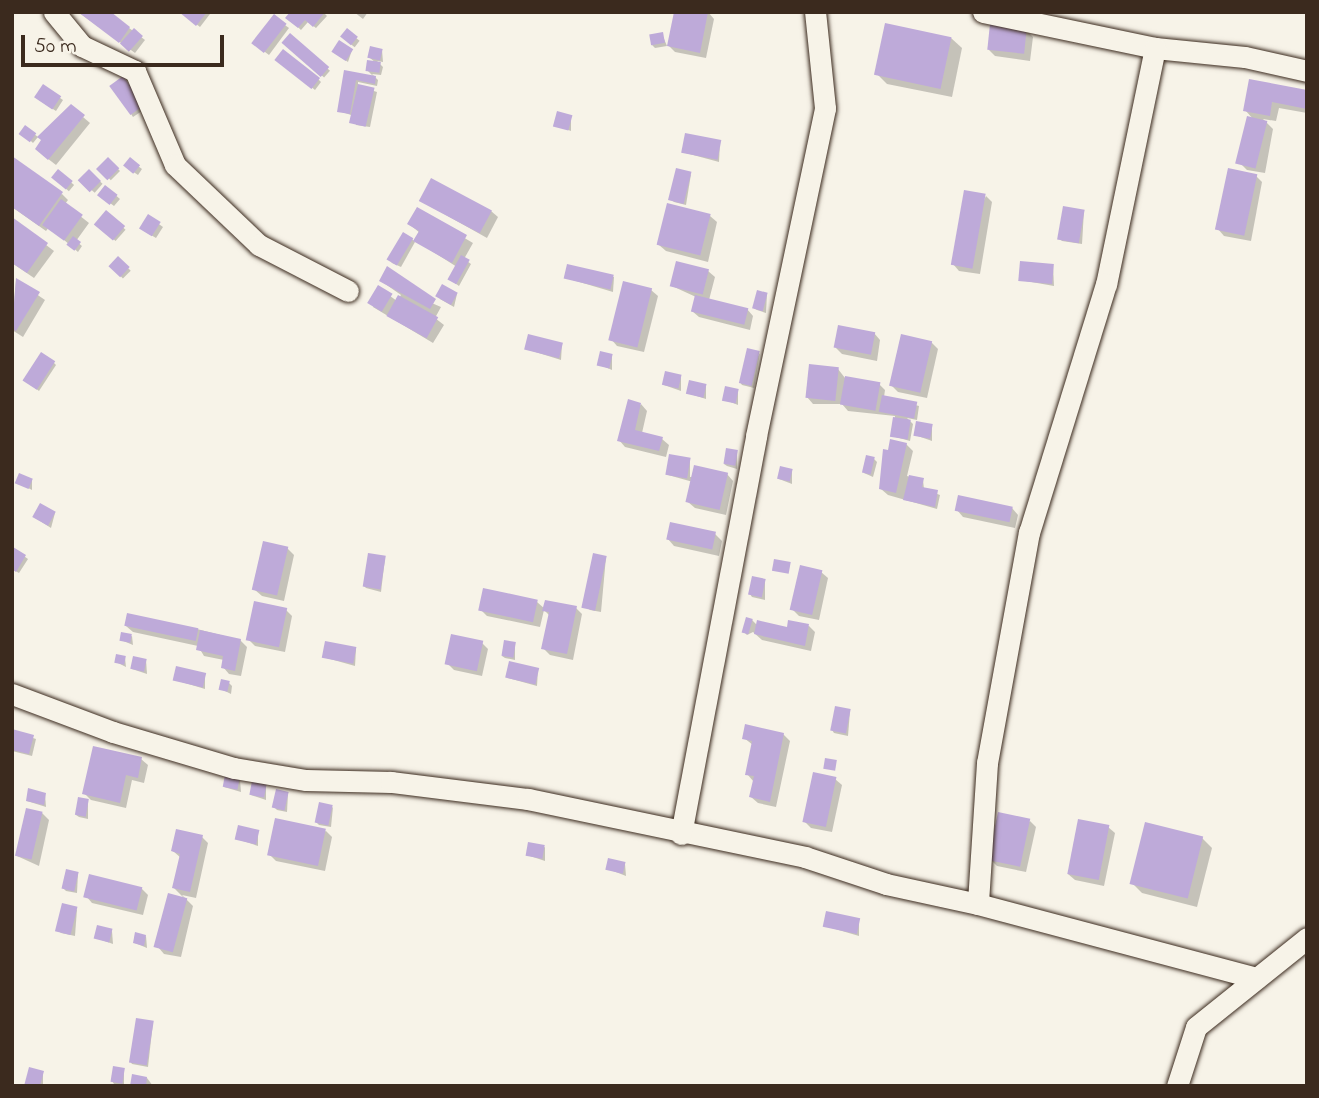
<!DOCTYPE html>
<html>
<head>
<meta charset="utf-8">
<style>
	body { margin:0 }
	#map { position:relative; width:1319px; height:1098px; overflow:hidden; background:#f7f3e8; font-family:"Indie Flower",sans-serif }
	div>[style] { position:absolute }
	.shadow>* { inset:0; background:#0003; transform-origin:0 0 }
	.building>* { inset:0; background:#beaad9; transform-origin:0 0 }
	.roads { filter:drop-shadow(0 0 2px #3b2a1e) drop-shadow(0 0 2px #3b2a1e) }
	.street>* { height:21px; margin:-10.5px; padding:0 10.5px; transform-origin:10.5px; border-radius:10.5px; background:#f7f3e8 }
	span { translate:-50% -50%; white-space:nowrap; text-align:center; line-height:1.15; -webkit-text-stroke:7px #f7f3e8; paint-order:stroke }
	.frame { position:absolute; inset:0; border:14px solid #3b2a1e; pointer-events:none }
	.scale { position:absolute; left:21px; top:35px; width:203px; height:32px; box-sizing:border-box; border:4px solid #3b2a1e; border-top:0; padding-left:9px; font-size:21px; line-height:24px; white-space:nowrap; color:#3b2a1e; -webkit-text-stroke:5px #f7f3e8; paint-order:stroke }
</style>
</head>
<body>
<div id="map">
	<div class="shadow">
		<i style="clip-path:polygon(78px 12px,108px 12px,145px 40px,135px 53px)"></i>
		<i style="clip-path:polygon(181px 12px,208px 12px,210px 14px,200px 27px)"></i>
		<i style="clip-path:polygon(323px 12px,327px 16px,316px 28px,308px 22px,301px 30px,288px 18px)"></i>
		<i style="clip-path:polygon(354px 12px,368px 12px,363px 19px)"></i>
		<i style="clip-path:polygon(676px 12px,708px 12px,714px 19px,706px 58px,675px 52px,669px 46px)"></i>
		<i style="clip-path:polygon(274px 17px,289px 28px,269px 55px,257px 46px)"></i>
		<i style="clip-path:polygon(1026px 30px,1033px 37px,1030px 61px,995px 56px,989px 50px)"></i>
		<i style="left:347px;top:31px;width:16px;height:8px;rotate:38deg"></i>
		<i style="clip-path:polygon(662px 34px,667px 46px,655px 48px,652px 45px)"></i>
		<i style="left:290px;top:36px;width:53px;height:9px;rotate:41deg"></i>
		<i style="clip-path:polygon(951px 38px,962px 48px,952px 97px,887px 84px,877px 74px)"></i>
		<i style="clip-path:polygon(352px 50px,348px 62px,336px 54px)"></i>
		<i style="clip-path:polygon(382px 50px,383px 62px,377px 61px,383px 67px,381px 75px,372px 74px,378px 80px,377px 86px,358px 82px,358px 86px,377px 92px,370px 127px,356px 125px,354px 116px,339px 111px,346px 72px,374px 77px,367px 70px,376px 63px,370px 58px)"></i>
		<i style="clip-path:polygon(280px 62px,318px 79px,321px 82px,315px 90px)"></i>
		<i style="clip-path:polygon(125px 81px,145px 109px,133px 117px,131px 114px)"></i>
		<i style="clip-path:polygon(44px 87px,63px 100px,56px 111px,39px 100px)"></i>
		<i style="clip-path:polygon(1307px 92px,1307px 113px,1279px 108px,1276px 121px,1263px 119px,1273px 129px,1265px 173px,1247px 170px,1240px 163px,1254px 120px,1245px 110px)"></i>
		<i style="clip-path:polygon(83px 117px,90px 123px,56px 165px,43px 155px)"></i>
		<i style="clip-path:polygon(571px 117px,571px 131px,555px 125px)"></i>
		<i style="clip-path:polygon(25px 127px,38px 137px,33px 143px,21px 132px)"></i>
		<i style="clip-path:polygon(720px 142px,719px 162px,682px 152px)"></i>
		<i style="left:108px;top:159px;width:17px;height:13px;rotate:45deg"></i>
		<i style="clip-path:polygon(130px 160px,142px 169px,138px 175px,129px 169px)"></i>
		<i style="left:59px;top:172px;width:20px;height:8px;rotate:41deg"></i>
		<i style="left:89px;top:172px;width:18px;height:12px;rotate:41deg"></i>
		<i style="clip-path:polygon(691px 174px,686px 205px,674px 202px,671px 199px)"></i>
		<i style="clip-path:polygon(1256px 176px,1262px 182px,1251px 241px,1224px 236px,1218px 229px)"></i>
		<i style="clip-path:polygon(106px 187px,120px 199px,114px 206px,102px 197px)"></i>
		<i style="clip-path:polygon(62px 194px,68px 200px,65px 204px,89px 223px,76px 241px,82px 246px,78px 252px,49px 227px,46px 231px,12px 207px)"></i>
		<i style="clip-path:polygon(986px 196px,992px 202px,980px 274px,959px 271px,953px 264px)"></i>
		<i style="clip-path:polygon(421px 201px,491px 211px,498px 217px,487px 238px)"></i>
		<i style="clip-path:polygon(417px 210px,473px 243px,464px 259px,471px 264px,459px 286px,449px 279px,457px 267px,416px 241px,420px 233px,409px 224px)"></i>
		<i style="clip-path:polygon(1084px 211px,1082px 244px,1062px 241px,1059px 238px)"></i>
		<i style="left:107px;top:213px;width:25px;height:15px;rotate:42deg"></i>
		<i style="clip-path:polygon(710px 216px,717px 222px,708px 262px,666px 251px,659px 245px)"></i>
		<i style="clip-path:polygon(149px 217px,163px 227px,156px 238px,144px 231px)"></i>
		<i style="clip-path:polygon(12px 219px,54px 251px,34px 278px,12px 263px)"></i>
		<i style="clip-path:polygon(412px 239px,415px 242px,401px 267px,392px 263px,390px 260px)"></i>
		<i style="left:118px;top:258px;width:18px;height:11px;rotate:45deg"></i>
		<i style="clip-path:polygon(1053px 266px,1054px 286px,1020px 280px)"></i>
		<i style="clip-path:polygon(708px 271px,715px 277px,709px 300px,747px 309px,753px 316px,750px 330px,699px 317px,692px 311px,696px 297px,672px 286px)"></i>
		<i style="clip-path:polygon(614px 277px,613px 292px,566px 278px)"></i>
		<i style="clip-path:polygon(16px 280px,45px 300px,23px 337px,12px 330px)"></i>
		<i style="clip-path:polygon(381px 281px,441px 307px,435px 318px,444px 325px,433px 343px,373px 307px,379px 288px,397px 301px,401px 295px)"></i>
		<i style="clip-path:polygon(651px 290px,658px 296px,644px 352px,617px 346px,611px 339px)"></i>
		<i style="clip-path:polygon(457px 294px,454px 307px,440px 299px)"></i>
		<i style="clip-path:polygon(767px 294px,766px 313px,757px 310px,754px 308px)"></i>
		<i style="clip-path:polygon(874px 333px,880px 340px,877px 361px,842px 354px,836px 348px)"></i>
		<i style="clip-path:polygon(931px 342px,938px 349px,927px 398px,898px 392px,891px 385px)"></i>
		<i style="clip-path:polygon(562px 344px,561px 360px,526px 349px)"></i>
		<i style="clip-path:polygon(760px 353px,754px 388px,742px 385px,740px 382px)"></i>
		<i style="clip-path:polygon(612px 356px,612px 370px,598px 364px)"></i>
		<i style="clip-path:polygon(53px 362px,56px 365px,39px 391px,27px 382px)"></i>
		<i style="clip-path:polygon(838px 369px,845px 378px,879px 384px,885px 390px,884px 397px,919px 406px,917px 420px,907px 418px,913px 424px,910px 441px,892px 436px,895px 416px,848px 411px,842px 404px,813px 404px,807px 397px)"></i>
		<i style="clip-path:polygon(681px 377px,681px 391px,664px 385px)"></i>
		<i style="clip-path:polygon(706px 386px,706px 399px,687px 393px)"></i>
		<i style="clip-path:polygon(738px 391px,738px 405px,723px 399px)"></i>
		<i style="clip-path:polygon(641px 404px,647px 411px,642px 433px,662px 439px,669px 445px,666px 457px,625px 447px,619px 440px)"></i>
		<i style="clip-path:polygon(932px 426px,932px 441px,915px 435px)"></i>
		<i style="clip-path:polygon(906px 444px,913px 451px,907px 476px,923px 480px,924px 489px,940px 495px,937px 509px,888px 495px,881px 489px,889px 452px)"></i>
		<i style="clip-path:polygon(737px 452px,737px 469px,727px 466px,724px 464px)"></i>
		<i style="clip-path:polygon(874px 459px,877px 462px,873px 477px,864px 473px)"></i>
		<i style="clip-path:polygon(690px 460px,690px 477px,727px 474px,733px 481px,726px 515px,695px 508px,688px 502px,693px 482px,668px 475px)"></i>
		<i style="clip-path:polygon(792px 471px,792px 484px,779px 479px)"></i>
		<i style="clip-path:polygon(32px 480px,32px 490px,17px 482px)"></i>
		<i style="clip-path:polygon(1012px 508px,1018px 515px,1015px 528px,963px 517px,957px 510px)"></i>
		<i style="clip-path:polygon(55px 513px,51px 528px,37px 519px)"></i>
		<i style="clip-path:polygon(715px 534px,722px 541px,719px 556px,674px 546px,668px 539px)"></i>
		<i style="clip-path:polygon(287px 548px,294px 555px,284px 601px,262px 596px,255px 590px)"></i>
		<i style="clip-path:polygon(14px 549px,28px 559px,19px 573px,12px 569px)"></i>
		<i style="clip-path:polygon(606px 557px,601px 612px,590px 610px,587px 607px)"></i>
		<i style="clip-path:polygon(385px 558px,381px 592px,366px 588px,363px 585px)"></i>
		<i style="clip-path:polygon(821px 572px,828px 578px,819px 620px,799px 616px,792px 609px)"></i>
		<i style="clip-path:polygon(765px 580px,765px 600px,752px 597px,750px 594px)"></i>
		<i style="clip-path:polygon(537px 602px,545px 609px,576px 608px,582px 614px,573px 660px,550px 655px,543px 648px,550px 616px,544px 610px,540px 627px,487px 616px,480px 609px)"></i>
		<i style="clip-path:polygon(286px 610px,292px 616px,285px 652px,255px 646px,248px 639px)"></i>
		<i style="clip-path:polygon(752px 620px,757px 625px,788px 629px,809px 626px,815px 632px,811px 651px,762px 640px,753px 632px,747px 635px,744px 632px)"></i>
		<i style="clip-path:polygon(126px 626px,197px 629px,240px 640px,247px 647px,241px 676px,229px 674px,223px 667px,224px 660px,204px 656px,198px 646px,133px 632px)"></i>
		<i style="clip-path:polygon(132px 636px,133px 645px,121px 640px)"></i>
		<i style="clip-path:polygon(482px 643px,488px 649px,482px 676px,454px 670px,447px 663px)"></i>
		<i style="clip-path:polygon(515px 644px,515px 660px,505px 658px,502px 656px)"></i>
		<i style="clip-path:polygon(356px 649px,355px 666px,323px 657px)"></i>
		<i style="clip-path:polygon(125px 658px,126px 667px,116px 662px)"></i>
		<i style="clip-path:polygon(146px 660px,147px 674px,132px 669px)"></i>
		<i style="clip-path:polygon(538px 669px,537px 686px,508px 678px)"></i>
		<i style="clip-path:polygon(205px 674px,205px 689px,175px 680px)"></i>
		<i style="clip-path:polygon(229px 683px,232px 686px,231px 694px,221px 689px)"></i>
		<i style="clip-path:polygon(850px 711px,848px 736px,834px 733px,832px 730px)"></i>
		<i style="clip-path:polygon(12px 731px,36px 739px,32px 756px,12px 751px)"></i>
		<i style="clip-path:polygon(783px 734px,790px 741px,776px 807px,758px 803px,751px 797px,754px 782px,747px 774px,753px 745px,744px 738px)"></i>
		<i style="clip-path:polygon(141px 759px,148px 765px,144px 783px,132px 780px,126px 808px,91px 800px,84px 793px)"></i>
		<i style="clip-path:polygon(835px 779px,842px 785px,832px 832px,811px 828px,805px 822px)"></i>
		<i style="clip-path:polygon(240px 780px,241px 792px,224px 787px)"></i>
		<i style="clip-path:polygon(266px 785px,266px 800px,251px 795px)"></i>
		<i style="clip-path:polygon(45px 794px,46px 807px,27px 801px)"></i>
		<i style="clip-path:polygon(288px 794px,287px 812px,277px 810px,274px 807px)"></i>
		<i style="clip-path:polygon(88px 801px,88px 819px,79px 817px,76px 815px)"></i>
		<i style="clip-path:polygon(333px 807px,331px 827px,319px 825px,316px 822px)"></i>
		<i style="clip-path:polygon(42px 813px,49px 820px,39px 866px,17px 856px)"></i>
		<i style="clip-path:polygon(1030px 821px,1036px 827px,1026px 872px,997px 866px,990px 859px)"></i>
		<i style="clip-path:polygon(1108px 827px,1115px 833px,1104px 886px,1075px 880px,1068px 874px)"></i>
		<i style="clip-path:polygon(258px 831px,258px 846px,237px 839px)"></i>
		<i style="clip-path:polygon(326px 831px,332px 837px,325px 871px,276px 861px,269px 854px)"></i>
		<i style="clip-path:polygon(202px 837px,208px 843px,196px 898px,182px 895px,193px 906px,181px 957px,164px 954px,158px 947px,185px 899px,174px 888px,181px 858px,173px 851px)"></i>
		<i style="clip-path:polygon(1202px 838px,1212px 848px,1197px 907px,1142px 893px,1132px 883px)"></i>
		<i style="clip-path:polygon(545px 847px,545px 861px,527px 855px)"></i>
		<i style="clip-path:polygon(625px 864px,626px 876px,608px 869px)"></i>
		<i style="clip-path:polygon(78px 873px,77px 893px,66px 891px,63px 888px)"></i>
		<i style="clip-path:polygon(141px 888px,148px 895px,143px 915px,92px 903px,86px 896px)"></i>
		<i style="clip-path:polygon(77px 909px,75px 936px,61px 933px,58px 930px)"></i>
		<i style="clip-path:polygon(859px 920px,859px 936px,825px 926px)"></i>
		<i style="clip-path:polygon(112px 931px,113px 944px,96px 938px)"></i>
		<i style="clip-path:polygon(146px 936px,147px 948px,135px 943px)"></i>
		<i style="clip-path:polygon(153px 1022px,148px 1067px,132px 1064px,130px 1061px)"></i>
		<i style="clip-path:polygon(124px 1070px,124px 1086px,114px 1084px,112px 1081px)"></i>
		<i style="clip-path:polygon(43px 1073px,43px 1086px,26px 1086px)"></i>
		<i style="clip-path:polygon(147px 1078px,153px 1086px,131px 1086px)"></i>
	</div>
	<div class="building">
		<i style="clip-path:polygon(78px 12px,111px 12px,130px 27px,119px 43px)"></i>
		<i style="clip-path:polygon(179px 12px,207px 12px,196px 26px)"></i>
		<i style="clip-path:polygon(290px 12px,325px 12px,313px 27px,305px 20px,298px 28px,285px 18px)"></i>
		<i style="clip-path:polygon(674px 12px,708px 12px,700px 53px,667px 46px)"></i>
		<i style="left:274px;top:14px;width:16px;height:37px;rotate:38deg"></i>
		<i style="left:885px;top:23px;width:68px;height:53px;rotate:12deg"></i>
		<i style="left:990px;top:24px;width:37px;height:26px;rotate:6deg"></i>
		<i style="left:134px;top:28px;width:12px;height:21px;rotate:42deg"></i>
		<i style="left:347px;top:28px;width:14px;height:11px;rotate:39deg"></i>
		<i style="left:663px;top:32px;width:11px;height:14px;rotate:80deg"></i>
		<i style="left:290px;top:33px;width:52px;height:13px;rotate:41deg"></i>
		<i style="left:339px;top:40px;width:17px;height:14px;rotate:33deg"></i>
		<i style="left:370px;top:46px;width:13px;height:12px;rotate:13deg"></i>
		<i style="left:283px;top:49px;width:47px;height:14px;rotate:38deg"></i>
		<i style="left:367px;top:60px;width:14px;height:11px;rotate:8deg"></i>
		<i style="clip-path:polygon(344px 70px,376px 76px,375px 84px,356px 80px,350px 114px,337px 112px)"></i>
		<i style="left:123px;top:76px;width:36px;height:17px;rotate:54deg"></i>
		<i style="clip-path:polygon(1249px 79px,1307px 90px,1307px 109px,1272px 102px,1270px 116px,1243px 111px)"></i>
		<i style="left:43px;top:84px;width:22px;height:16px;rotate:34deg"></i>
		<i style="left:358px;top:84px;width:17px;height:40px;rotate:13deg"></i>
		<i style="clip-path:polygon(71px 104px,85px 115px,48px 160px,35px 149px,41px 140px,37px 137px)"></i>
		<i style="left:557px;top:111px;width:16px;height:16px;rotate:15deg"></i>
		<i style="left:1247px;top:116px;width:21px;height:49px;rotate:14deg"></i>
		<i style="left:25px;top:125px;width:14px;height:11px;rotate:36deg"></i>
		<i style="left:685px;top:133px;width:37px;height:20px;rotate:11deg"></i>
		<i style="clip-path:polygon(12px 156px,63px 192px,39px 226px,12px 207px)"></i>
		<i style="left:108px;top:157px;width:16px;height:17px;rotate:45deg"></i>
		<i style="left:130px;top:157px;width:13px;height:11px;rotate:39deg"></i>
		<i style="left:676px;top:168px;width:16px;height:33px;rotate:14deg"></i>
		<i style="left:1228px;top:168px;width:30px;height:63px;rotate:12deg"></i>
		<i style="left:58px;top:169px;width:19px;height:11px;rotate:39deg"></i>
		<i style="left:89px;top:169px;width:17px;height:16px;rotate:45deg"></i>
		<i style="left:431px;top:178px;width:69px;height:26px;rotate:28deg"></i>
		<i style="left:105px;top:185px;width:16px;height:13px;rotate:38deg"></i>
		<i style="left:964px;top:190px;width:22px;height:76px;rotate:10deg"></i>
		<i style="left:61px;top:199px;width:27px;height:32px;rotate:36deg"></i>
		<i style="left:667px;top:203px;width:45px;height:43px;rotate:14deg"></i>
		<i style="left:1063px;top:206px;width:22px;height:34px;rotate:10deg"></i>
		<i style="clip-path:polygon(417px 207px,467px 235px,452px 263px,413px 241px,419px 231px,407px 224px)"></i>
		<i style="left:106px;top:210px;width:25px;height:19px;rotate:40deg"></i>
		<i style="left:148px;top:214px;width:15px;height:17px;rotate:32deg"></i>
		<i style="clip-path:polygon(12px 217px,48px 243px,27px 273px,12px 263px)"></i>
		<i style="left:403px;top:232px;width:12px;height:32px;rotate:31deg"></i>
		<i style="left:73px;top:236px;width:10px;height:11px;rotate:37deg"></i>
		<i style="left:461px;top:255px;width:10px;height:28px;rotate:29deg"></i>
		<i style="left:118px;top:256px;width:16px;height:14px;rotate:43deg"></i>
		<i style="left:676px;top:261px;width:34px;height:26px;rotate:14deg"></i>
		<i style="left:1020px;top:261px;width:34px;height:20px;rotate:5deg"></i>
		<i style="left:567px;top:264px;width:48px;height:15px;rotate:13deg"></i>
		<i style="clip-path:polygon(387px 266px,436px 299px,430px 309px,379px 281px)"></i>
		<i style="clip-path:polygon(16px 278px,40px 292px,16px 331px,12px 329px)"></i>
		<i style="left:623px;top:281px;width:30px;height:61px;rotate:14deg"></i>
		<i style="left:442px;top:284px;width:18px;height:14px;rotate:29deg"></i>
		<i style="left:378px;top:285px;width:17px;height:21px;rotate:31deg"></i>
		<i style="left:757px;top:290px;width:11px;height:19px;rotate:15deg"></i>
		<i style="left:398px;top:295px;width:46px;height:24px;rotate:29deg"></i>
		<i style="left:695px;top:295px;width:55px;height:17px;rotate:14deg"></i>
		<i style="left:838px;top:325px;width:38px;height:23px;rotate:11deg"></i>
		<i style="left:528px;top:334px;width:36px;height:16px;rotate:14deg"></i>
		<i style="left:901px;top:334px;width:32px;height:53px;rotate:13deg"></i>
		<i style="left:747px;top:348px;width:13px;height:36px;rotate:13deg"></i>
		<i style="left:600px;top:351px;width:13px;height:15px;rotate:13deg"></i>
		<i style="left:41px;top:352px;width:17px;height:34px;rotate:33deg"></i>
		<i style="left:809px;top:364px;width:30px;height:34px;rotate:6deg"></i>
		<i style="left:665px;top:371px;width:17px;height:14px;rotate:13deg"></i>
		<i style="left:845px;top:376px;width:36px;height:29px;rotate:10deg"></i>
		<i style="left:689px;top:380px;width:18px;height:14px;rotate:13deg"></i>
		<i style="left:725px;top:386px;width:14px;height:15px;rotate:12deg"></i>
		<i style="left:882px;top:395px;width:36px;height:17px;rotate:11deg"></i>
		<i style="clip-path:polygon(628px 399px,641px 403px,635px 430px,663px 437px,659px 451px,617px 441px)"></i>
		<i style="left:893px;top:417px;width:18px;height:20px;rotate:9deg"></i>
		<i style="left:916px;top:421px;width:17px;height:15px;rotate:10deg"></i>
		<i style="clip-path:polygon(890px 439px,907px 443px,896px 493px,879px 489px,883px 449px,888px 450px)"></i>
		<i style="left:726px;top:448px;width:12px;height:16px;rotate:9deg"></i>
		<i style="left:669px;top:454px;width:22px;height:21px;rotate:10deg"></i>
		<i style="left:866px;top:455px;width:9px;height:18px;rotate:13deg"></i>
		<i style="left:694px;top:465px;width:35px;height:38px;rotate:13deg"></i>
		<i style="left:780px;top:466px;width:13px;height:13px;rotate:13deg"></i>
		<i style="left:19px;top:473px;width:15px;height:11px;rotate:23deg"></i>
		<i style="clip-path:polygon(909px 475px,924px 478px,922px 487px,938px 490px,935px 507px,903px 500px)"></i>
		<i style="left:958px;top:495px;width:56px;height:16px;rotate:12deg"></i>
		<i style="left:40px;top:503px;width:18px;height:16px;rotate:29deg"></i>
		<i style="left:670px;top:522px;width:47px;height:18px;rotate:12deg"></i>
		<i style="left:263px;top:541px;width:26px;height:50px;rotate:13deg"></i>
		<i style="clip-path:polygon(13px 547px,26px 555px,16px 572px,12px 569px)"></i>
		<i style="left:368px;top:553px;width:18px;height:34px;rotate:9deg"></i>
		<i style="left:593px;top:553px;width:14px;height:56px;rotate:12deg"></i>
		<i style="left:774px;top:559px;width:17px;height:12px;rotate:10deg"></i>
		<i style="left:800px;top:565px;width:23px;height:46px;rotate:13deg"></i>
		<i style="left:752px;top:576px;width:14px;height:19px;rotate:12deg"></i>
		<i style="left:483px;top:588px;width:56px;height:23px;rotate:12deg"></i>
		<i style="clip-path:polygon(545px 600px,577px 606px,567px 654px,541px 649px,549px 612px,542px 611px)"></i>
		<i style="left:254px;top:601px;width:34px;height:40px;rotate:12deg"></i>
		<i style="left:127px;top:613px;width:73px;height:13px;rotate:12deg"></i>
		<i style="left:746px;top:617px;width:7px;height:16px;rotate:16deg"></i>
		<i style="clip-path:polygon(757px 620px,787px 627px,788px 620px,809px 624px,805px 646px,754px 634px)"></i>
		<i style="clip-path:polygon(200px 630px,241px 639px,235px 671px,221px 668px,223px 656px,196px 650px)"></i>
		<i style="left:121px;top:632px;width:11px;height:9px;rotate:10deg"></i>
		<i style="left:451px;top:634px;width:33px;height:31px;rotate:12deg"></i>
		<i style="left:504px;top:640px;width:12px;height:16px;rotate:9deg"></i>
		<i style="left:325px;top:641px;width:32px;height:17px;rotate:11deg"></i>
		<i style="left:116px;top:654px;width:10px;height:9px;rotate:11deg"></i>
		<i style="left:133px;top:656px;width:14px;height:13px;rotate:12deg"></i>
		<i style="left:509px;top:661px;width:31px;height:17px;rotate:13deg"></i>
		<i style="left:176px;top:666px;width:31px;height:15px;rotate:13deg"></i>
		<i style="left:221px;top:679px;width:9px;height:11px;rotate:13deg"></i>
		<i style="left:835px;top:706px;width:16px;height:25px;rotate:11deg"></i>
		<i style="clip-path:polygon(745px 724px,784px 733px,770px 802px,749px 797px,754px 776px,745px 775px,752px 741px,742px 739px)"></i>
		<i style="clip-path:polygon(12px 729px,34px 735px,29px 754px,12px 750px)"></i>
		<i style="clip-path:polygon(93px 746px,142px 757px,138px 778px,126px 775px,120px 803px,82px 794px)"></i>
		<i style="left:825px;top:758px;width:12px;height:11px;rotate:9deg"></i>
		<i style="left:813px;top:772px;width:24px;height:51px;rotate:12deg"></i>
		<i style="left:225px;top:775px;width:15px;height:12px;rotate:11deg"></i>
		<i style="left:252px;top:781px;width:15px;height:14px;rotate:11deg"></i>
		<i style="clip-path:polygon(28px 788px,46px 793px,44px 805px,26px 801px)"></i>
		<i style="left:276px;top:789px;width:13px;height:19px;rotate:13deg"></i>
		<i style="left:78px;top:797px;width:11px;height:18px;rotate:10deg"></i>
		<i style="left:319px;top:802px;width:14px;height:21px;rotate:12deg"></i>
		<i style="left:26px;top:808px;width:17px;height:49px;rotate:13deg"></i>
		<i style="left:998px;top:812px;width:33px;height:49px;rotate:12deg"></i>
		<i style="left:275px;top:818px;width:52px;height:38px;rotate:12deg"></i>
		<i style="left:1078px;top:819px;width:32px;height:56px;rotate:11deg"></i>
		<i style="left:1145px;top:822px;width:60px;height:64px;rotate:14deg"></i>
		<i style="left:238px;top:825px;width:22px;height:15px;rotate:13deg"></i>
		<i style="clip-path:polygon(176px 829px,203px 835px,190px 892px,172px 888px,180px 854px,171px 851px)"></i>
		<i style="left:528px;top:842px;width:17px;height:14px;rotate:10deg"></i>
		<i style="left:608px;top:858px;width:18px;height:12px;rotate:13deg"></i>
		<i style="left:66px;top:869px;width:13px;height:20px;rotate:13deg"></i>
		<i style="left:89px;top:874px;width:55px;height:24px;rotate:14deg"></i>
		<i style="left:168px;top:893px;width:20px;height:56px;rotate:15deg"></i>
		<i style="left:62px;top:903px;width:16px;height:29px;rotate:14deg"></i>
		<i style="left:826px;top:911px;width:35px;height:16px;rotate:12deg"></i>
		<i style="left:97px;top:925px;width:16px;height:14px;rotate:14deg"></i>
		<i style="clip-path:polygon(135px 932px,146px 935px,144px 946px,133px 943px)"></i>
		<i style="left:136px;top:1018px;width:18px;height:45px;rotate:9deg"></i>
		<i style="left:113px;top:1066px;width:12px;height:16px;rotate:9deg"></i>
		<i style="clip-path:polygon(29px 1067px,44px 1071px,40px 1086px,24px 1086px)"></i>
		<i style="clip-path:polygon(132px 1074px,147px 1077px,146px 1086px,130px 1086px)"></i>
	</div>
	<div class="roads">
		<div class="street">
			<i style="left:54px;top:12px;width:44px;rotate:50.5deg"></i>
			<i style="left:82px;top:46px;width:59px;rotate:25.3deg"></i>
			<i style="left:135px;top:71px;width:102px;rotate:66.9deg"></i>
			<i style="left:175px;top:165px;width:116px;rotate:43.6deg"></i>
			<i style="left:259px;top:245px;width:100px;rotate:27.3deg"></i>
			<i style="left:983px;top:12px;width:176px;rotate:11.8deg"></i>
			<i style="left:1155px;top:48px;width:90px;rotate:5.7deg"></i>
			<i style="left:1245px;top:57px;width:64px;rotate:12.7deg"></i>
			<i style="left:1155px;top:48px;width:241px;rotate:101.7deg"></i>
			<i style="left:1106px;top:284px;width:260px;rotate:107.2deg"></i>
			<i style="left:1029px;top:532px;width:235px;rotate:100.3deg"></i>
			<i style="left:987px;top:763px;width:141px;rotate:93.7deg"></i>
			<i style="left:978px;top:904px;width:288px;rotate:14.9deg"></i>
			<i style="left:12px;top:694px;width:108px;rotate:20.6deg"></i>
			<i style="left:113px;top:732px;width:126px;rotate:16.6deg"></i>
			<i style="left:234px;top:768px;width:73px;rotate:9.5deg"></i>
			<i style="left:306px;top:780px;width:85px;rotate:1.3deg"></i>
			<i style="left:391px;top:782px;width:138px;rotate:7.1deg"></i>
			<i style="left:528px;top:799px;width:283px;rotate:11.8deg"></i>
			<i style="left:805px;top:857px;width:85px;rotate:18.4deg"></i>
			<i style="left:886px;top:884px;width:94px;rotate:12.3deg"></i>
			<i style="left:681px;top:834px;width:405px;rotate:-79.3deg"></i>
			<i style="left:756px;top:436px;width:335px;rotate:-78.1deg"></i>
			<i style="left:825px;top:108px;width:97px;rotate:-95.9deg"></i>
			<i style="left:1177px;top:1086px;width:62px;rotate:-72.1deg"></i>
			<i style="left:1196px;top:1027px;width:142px;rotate:-38.7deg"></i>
		</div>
	</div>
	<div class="frame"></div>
	<div class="scale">50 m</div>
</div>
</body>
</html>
